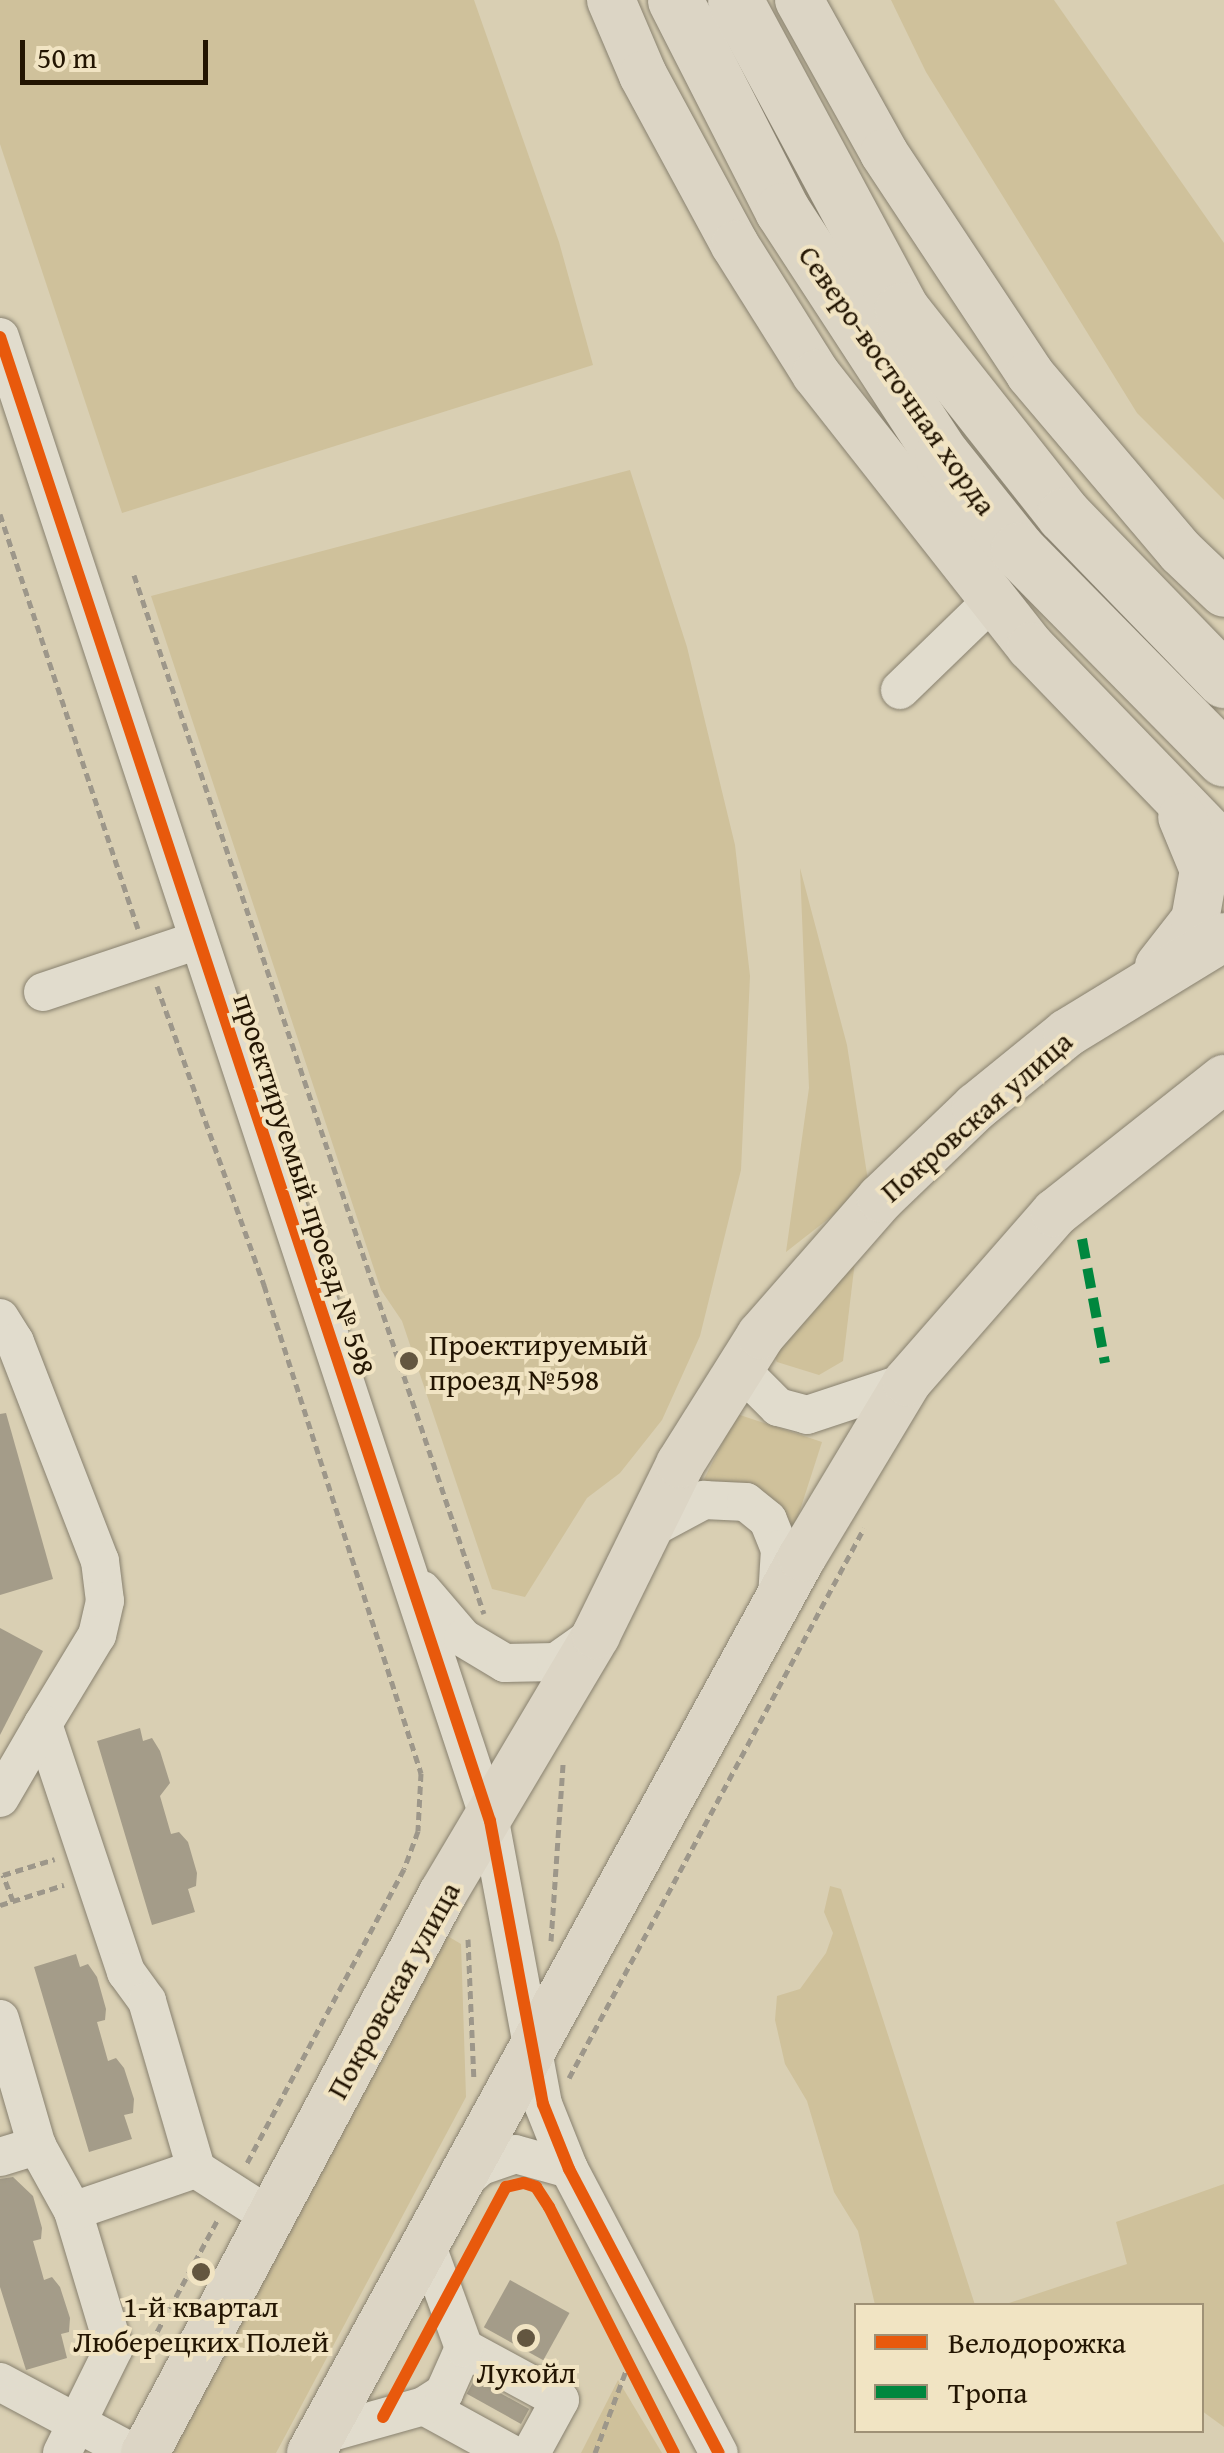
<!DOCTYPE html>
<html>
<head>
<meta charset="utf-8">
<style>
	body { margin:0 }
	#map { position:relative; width:1224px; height:2453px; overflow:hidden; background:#d9cfb3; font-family:"Gentium Book Plus",serif }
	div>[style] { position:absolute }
	.green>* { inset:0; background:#cfc19b }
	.building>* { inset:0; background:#a49c89; transform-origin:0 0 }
	.path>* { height:5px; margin-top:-2.5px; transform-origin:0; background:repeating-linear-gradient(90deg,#9d978a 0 8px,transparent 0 13px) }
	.roads { filter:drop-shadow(0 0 2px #88816f) drop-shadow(0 0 2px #88816f) }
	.minor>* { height:38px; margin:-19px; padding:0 19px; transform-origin:19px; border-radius:19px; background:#e1dccd }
	.major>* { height:48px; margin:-24px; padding:0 24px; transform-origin:24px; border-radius:24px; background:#dcd5c5 }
	.highway>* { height:55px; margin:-27.5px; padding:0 27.5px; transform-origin:27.5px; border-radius:27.5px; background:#dcd5c5 }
	.quiet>* { height:10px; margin-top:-5px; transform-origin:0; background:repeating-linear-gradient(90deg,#00873e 0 20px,transparent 0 30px) }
	.cycleway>* { height:12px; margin:-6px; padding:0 6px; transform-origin:6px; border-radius:6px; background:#e8590c }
	.dots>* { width:28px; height:28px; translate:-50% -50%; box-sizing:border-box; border:5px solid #f1e4c3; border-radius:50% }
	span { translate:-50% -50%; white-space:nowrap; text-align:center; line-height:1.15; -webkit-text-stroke:8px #f1e4c3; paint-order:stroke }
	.street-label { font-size:30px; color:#231502 }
	.poi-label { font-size:30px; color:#231502 }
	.left { translate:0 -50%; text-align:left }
	.legend { position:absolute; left:854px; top:2303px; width:350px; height:130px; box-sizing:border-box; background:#f1e4c3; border:2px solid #9f9176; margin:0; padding:12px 18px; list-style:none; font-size:30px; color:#231502 }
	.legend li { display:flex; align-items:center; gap:20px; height:50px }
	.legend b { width:50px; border:2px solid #9f9176 }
	.scale { position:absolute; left:20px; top:40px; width:188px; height:45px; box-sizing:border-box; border:5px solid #231502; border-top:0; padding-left:12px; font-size:30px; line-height:35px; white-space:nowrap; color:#231502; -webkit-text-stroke:8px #f1e4c3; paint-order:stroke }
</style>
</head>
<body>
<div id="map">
	<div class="green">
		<i style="clip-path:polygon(0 0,474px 0,559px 242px,593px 365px,122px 513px,0 144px)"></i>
		<i style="clip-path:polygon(891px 0,1054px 0,1224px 243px,1224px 500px,1137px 413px,926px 72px)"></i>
		<i style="clip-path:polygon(630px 470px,687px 647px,735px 845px,750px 976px,741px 1170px,700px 1336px,662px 1420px,620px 1473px,587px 1498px,525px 1597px,492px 1589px,402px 1321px,381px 1290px,151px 596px)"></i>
		<i style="clip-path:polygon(800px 868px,847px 1045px,869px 1187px,786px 1252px,809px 1088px)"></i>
		<i style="clip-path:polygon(858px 1236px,843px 1361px,819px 1375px,777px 1362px,767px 1339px)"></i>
		<i style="clip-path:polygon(737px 1414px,822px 1442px,791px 1538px,699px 1489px)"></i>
		<i style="clip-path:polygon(830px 1886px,841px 1889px,975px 2305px,875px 2305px,858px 2231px,834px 2192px,807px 2101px,785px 2064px,775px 2020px,777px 1996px,800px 1989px,826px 1953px,833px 1933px,824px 1912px)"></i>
		<i style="clip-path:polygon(444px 1934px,461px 1944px,466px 2097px,276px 2453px,161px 2453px)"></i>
		<i style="clip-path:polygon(1224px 2184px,1224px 2427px,1202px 2411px,1202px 2306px,1003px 2305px,1127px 2264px,1116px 2222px)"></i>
		<i style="clip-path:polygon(618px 2380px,662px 2453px,581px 2453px)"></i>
	</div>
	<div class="building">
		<i style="clip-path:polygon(6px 1413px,53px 1579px,0 1595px,0 1414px)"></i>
		<i style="clip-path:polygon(0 1628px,43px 1651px,0 1735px)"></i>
		<i style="clip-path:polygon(140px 1728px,143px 1741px,152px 1738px,160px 1751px,170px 1783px,160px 1796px,171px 1834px,179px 1832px,188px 1842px,197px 1873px,196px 1886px,188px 1889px,195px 1912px,152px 1925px,97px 1741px)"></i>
		<i style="clip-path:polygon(76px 1954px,80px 1967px,88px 1964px,97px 1977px,106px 2009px,105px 2020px,97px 2022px,108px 2061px,116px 2058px,124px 2068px,134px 2099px,133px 2113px,124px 2115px,132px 2139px,89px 2152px,34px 1967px)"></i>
		<i style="clip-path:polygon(13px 2177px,33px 2196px,42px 2228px,41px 2239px,33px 2241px,44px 2280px,52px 2277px,60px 2287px,70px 2318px,69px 2332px,61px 2334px,67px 2358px,26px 2370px,0 2287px,0 2179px)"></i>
		<i style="left:510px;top:2280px;width:68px;height:54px;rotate:29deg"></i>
		<i style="left:475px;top:2379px;width:62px;height:17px;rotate:29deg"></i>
	</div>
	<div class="path">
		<i style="left:0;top:514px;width:437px;rotate:71.6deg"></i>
		<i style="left:134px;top:575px;width:1096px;rotate:71.38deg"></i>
		<i style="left:157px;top:986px;width:318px;rotate:70.3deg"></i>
		<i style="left:264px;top:1285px;width:513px;rotate:72.17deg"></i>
		<i style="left:421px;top:1773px;width:58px;rotate:93deg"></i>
		<i style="left:418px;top:1831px;width:40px;rotate:110.2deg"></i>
		<i style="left:404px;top:1869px;width:336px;rotate:118.1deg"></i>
		<i style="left:13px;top:1901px;width:28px;rotate:-111deg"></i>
		<i style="left:3px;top:1875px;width:54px;rotate:-17.1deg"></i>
		<i style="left:0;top:1905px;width:67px;rotate:-17.4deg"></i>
		<i style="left:468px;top:1939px;width:142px;rotate:87.6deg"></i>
		<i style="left:551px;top:1941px;width:177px;rotate:-86.1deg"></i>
		<i style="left:569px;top:2078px;width:624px;rotate:-61.79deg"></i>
		<i style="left:145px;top:2354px;width:153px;rotate:-61.6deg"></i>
		<i style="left:595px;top:2453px;width:94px;rotate:-69.4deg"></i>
	</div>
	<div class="roads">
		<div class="minor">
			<i style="left:0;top:337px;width:1563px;rotate:71.73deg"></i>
			<i style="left:490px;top:1821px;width:288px;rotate:79.4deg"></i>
			<i style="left:543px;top:2104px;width:70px;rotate:68.2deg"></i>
			<i style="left:569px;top:2169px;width:321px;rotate:62.2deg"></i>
			<i style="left:900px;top:690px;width:129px;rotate:-44.1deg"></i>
			<i style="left:43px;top:992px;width:163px;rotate:-18.5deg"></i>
			<i style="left:0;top:1318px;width:28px;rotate:58deg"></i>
			<i style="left:15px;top:1342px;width:235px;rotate:68.8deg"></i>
			<i style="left:100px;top:1561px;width:40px;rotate:82.9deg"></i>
			<i style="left:105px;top:1601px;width:35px;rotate:103deg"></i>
			<i style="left:97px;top:1635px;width:104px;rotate:121.2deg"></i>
			<i style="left:43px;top:1724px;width:262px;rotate:71.5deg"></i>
			<i style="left:126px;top:1972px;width:36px;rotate:54deg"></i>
			<i style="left:147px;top:2001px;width:175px;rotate:73.7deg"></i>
			<i style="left:740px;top:1369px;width:54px;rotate:45deg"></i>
			<i style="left:778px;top:1407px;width:30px;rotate:15deg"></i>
			<i style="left:807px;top:1415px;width:105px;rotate:-18.3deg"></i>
			<i style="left:648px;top:1530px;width:64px;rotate:-28.2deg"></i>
			<i style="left:704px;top:1500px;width:42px;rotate:2.7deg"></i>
			<i style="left:746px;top:1502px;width:28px;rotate:39deg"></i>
			<i style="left:768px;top:1520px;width:31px;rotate:68deg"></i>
			<i style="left:780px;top:1549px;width:49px;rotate:93.5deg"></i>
			<i style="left:422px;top:1590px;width:63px;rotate:49.5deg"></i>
			<i style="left:463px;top:1638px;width:49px;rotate:30.8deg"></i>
			<i style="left:505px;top:1663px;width:51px;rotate:-1.1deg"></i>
			<i style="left:556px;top:1662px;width:45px;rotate:-35.1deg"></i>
			<i style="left:0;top:1798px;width:86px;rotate:-59.8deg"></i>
			<i style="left:0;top:2019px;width:132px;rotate:73.8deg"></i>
			<i style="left:37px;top:2146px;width:74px;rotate:61deg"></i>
			<i style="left:0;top:2157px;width:39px;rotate:-17deg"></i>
			<i style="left:459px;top:2185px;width:29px;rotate:-41deg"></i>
			<i style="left:481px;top:2166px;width:36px;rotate:-19deg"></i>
			<i style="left:515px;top:2154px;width:56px;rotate:15.5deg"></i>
			<i style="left:464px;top:2348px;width:109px;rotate:28.4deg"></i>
			<i style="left:560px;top:2400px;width:60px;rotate:118.7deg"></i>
			<i style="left:0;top:2382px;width:151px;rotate:28.1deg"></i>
			<i style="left:424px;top:2406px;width:98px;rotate:28.7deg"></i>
			<i style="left:321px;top:2435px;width:107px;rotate:-15.7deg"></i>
			<i style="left:424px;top:2406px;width:24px;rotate:-33deg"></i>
			<i style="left:444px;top:2393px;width:49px;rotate:-66deg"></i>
			<i style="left:464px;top:2348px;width:114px;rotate:-110deg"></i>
			<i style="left:62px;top:2453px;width:117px;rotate:-63.7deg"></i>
			<i style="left:114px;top:2348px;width:143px;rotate:-106.7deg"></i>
			<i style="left:73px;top:2211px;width:130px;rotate:-18.9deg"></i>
			<i style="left:196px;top:2169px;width:89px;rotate:32.6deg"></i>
		</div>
		<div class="major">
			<i style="left:611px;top:0;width:82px;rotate:66.9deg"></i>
			<i style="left:643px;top:75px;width:193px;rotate:61.6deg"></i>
			<i style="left:735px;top:245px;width:152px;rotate:57.9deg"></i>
			<i style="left:816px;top:374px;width:347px;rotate:51.8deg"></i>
			<i style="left:1031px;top:647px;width:278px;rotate:46deg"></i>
			<i style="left:799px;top:0;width:175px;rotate:60.9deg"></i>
			<i style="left:884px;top:153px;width:265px;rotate:56.5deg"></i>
			<i style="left:1030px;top:374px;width:233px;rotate:49.7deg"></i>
			<i style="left:1181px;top:552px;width:59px;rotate:43.6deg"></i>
			<i style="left:1159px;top:966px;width:58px;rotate:-52deg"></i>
			<i style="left:1195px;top:920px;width:51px;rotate:-79.8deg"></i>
			<i style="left:1204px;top:870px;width:57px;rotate:-112.5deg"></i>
			<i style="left:145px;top:2453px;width:634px;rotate:-61.98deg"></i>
			<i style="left:443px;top:1893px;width:300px;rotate:-59.3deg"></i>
			<i style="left:596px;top:1635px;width:191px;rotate:-63.8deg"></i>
			<i style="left:680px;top:1464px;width:152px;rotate:-57.9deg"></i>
			<i style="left:761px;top:1335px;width:182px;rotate:-48.8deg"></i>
			<i style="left:881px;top:1198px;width:132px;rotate:-43.8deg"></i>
			<i style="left:976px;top:1107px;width:117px;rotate:-39.1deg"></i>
			<i style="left:1067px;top:1033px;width:184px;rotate:-31.4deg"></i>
			<i style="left:311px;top:2453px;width:1022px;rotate:-61.28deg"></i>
			<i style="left:802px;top:1557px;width:204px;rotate:-59deg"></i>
			<i style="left:907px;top:1382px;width:225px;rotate:-48.8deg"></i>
			<i style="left:1055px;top:1213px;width:216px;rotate:-38.4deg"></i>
		</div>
		<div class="highway">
			<i style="left:675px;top:0;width:236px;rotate:63deg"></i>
			<i style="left:782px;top:210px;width:293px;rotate:56.9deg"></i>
			<i style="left:942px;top:455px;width:122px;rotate:51.3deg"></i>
			<i style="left:1018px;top:550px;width:293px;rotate:45.4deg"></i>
			<i style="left:735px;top:0;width:352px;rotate:61.7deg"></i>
			<i style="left:902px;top:310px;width:261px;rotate:51.7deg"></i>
			<i style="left:1064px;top:515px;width:230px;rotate:45.9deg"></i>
		</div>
	</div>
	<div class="quiet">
		<i style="left:1082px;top:1239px;width:126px;rotate:79.5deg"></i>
	</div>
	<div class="cycleway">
		<i style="left:0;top:337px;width:1563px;rotate:71.73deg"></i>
		<i style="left:490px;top:1821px;width:288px;rotate:79.4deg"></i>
		<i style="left:543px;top:2104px;width:70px;rotate:68.2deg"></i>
		<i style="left:569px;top:2169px;width:321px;rotate:62.2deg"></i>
		<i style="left:383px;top:2417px;width:261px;rotate:-61.9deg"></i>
		<i style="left:506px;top:2187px;width:18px;rotate:-13deg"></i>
		<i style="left:524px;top:2183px;width:13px;rotate:18deg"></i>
		<i style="left:536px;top:2187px;width:24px;rotate:57deg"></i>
		<i style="left:549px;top:2207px;width:276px;rotate:63.1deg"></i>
	</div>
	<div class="dots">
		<i style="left:409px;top:1361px;background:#635640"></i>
		<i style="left:201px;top:2272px;background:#635640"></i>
		<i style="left:526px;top:2338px;background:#635640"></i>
	</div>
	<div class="street-label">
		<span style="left:898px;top:380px;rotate:55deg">Северо-восточная хорда</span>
		<span style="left:976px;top:1116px;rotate:-41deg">Покровская улица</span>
		<span style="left:305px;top:1184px;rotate:72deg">проектируемый проезд № 598</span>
		<span style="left:393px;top:1990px;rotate:-61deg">Покровская улица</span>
	</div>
	<div class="poi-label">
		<span class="left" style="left:429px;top:1361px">Проектируемый<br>проезд №598</span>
		<span style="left:201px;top:2323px">1-й квартал<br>Люберецких Полей</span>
		<span style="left:526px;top:2372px">Лукойл</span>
	</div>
	<ul class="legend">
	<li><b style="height:12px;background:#e8590c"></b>Велодорожка</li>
	<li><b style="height:12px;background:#00873e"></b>Тропа</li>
	</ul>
	<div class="scale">50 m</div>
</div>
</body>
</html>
